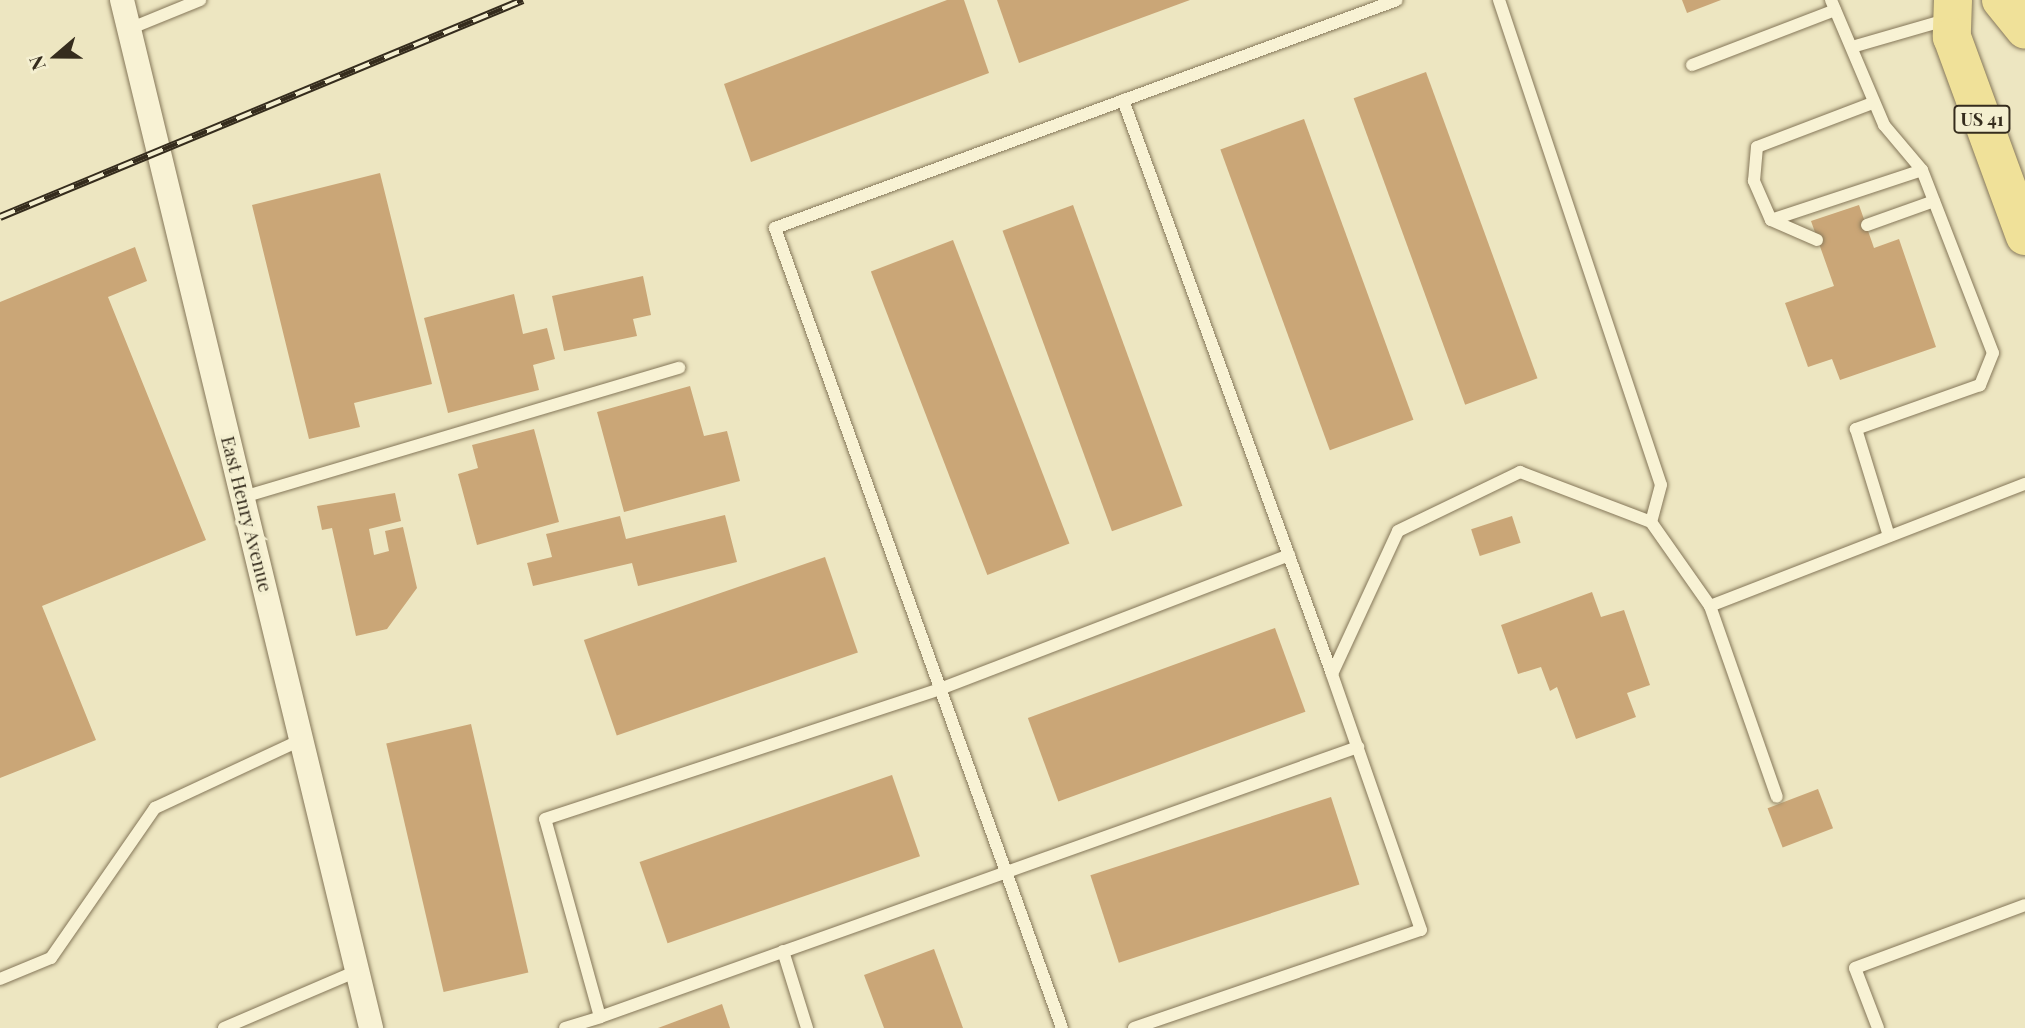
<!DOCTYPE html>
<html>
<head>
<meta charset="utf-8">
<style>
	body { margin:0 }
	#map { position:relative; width:2025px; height:1028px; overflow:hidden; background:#ede6c1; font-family:"Playfair Display",serif }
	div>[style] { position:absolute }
	.building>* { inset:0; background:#caa677; transform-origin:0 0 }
	.roads { filter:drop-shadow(0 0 2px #857759) drop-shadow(0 0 2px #857759) }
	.lane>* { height:12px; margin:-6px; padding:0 6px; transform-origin:6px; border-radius:6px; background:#f8f2d4 }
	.street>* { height:24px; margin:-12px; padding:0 12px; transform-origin:12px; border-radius:12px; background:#f8f2d4 }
	.primary>* { height:38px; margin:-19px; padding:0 19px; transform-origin:19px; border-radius:19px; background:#f0e199 }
	.rail>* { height:8px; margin-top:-4px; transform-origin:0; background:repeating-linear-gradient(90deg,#f4efd0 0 16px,#352c1d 0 32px); box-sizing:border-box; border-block:2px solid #352c1d }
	span { translate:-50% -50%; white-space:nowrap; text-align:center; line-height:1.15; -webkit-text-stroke:7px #f4efd0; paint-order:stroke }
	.shield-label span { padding:2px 5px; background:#f4efd0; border:2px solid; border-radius:5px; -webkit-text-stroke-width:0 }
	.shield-label { font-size:18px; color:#352c1d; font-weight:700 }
	.street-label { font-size:19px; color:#352c1d }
	.north { position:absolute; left:21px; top:21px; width:70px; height:70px; -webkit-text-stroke:5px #f4efd0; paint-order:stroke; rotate:250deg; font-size:19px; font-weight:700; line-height:28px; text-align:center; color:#352c1d }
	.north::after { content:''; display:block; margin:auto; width:24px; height:32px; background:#352c1d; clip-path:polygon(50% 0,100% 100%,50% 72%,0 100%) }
</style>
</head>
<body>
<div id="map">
	<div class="building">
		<i style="clip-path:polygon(947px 0,964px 0,989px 73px,751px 162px,724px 84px)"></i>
		<i style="clip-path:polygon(997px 0,1190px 0,1019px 63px)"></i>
		<i style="clip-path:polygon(1682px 0,1721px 0,1687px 13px)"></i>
		<i style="left:1426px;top:72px;width:326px;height:77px;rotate:70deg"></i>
		<i style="left:1304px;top:119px;width:320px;height:89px;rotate:70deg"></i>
		<i style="clip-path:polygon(380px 173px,432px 384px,354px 403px,360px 427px,309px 439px,252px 205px)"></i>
		<i style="left:1073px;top:205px;width:320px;height:75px;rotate:70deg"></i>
		<i style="clip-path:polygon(1859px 205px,1874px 248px,1899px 239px,1936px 347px,1840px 380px,1832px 359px,1808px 367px,1785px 303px,1834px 286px,1811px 221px)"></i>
		<i style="left:953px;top:240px;width:325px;height:88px;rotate:69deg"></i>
		<i style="clip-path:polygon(135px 247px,147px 281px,108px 297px,206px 540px,42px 606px,96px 740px,0 778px,0 302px)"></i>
		<i style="clip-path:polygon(643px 276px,651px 315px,633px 319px,637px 336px,564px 351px,552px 296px)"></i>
		<i style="clip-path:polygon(514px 294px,523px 334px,547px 328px,555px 359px,533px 365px,539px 390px,448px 413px,424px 318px)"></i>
		<i style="clip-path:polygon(690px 386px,704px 436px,727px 431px,740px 481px,624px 512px,597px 412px)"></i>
		<i style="clip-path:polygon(534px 429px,559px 522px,477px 545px,458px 474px,478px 468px,472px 445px)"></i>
		<i style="clip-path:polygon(395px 493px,401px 521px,369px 529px,374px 555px,389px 551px,385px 531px,403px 527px,417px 588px,387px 629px,356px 636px,332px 528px,322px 530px,317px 506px)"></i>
		<i style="clip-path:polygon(725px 515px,737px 562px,638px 586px,632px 563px,533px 586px,527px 563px,552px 557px,546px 534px,620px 516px,626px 539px)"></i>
		<i style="left:1512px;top:516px;width:28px;height:43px;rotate:72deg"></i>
		<i style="left:825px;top:557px;width:101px;height:255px;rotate:71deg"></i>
		<i style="clip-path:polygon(1592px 592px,1601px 617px,1624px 610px,1650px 685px,1627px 693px,1636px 717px,1576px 739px,1557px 687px,1550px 691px,1541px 667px,1518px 674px,1501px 625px)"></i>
		<i style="left:1275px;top:628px;width:89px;height:263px;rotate:70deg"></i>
		<i style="left:471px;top:724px;width:255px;height:87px;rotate:77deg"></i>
		<i style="left:892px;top:775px;width:86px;height:267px;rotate:71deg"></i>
		<i style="left:1818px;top:789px;width:42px;height:54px;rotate:69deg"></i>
		<i style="left:1331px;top:797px;width:92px;height:253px;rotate:72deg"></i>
		<i style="clip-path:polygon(934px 949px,963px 1028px,884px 1028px,864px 975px)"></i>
		<i style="clip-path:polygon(722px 1004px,730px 1028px,658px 1028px)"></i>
	</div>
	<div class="roads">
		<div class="lane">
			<i style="left:1499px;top:0;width:511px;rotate:71.53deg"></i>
			<i style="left:1661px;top:485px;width:38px;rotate:105deg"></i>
			<i style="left:1831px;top:0;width:136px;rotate:67deg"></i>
			<i style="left:1884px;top:125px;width:59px;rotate:49.8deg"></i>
			<i style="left:1922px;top:170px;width:196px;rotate:68.8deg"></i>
			<i style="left:1993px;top:353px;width:35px;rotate:112deg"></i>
			<i style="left:1980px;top:385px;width:132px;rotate:160.5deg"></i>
			<i style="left:1856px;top:429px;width:112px;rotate:72.9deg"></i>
			<i style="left:129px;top:29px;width:77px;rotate:-22.2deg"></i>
			<i style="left:1852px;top:47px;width:101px;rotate:-16.1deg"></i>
			<i style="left:1692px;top:65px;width:153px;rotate:-21deg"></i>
			<i style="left:1123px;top:100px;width:611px;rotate:69.99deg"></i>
			<i style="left:1771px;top:220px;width:159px;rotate:-18.3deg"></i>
			<i style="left:1867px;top:225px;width:71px;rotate:-19.7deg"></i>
			<i style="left:1817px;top:240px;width:50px;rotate:-156.5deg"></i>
			<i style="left:1771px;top:220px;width:43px;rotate:-113.6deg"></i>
			<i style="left:1754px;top:181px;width:34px;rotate:-85deg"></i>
			<i style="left:1757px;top:147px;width:124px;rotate:-20.8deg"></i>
			<i style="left:243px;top:497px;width:455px;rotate:-16.5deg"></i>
			<i style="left:1710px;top:606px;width:202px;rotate:70.7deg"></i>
			<i style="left:783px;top:951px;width:81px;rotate:72.7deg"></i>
			<i style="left:0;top:979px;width:55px;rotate:-22.4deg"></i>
			<i style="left:51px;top:958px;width:183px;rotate:-55.3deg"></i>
			<i style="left:155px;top:808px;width:161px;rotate:-25deg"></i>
			<i style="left:600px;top:1017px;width:805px;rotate:-19.61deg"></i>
			<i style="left:224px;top:1028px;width:145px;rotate:-23.2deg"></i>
			<i style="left:565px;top:1028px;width:37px;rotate:-17deg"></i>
			<i style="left:600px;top:1017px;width:205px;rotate:-105.5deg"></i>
			<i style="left:545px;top:819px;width:416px;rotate:-18.2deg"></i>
			<i style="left:940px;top:689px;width:374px;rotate:-21deg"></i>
			<i style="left:1062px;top:1028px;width:850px;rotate:-109.74deg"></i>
			<i style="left:775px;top:228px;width:662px;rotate:-20.13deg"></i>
			<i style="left:1134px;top:1028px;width:303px;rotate:-18.9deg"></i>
			<i style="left:1421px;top:930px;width:271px;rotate:-109.2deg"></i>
			<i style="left:1332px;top:674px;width:157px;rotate:-65.2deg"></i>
			<i style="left:1398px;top:531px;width:136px;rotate:-25.8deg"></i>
			<i style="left:1520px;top:472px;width:140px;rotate:20.9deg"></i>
			<i style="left:1651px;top:522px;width:103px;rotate:54.9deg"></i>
			<i style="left:1710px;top:606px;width:338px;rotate:-21.2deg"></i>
			<i style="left:1878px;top:1028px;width:64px;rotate:-111deg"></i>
			<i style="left:1855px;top:968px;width:181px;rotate:-20.3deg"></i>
		</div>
		<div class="street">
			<i style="left:122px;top:0;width:1058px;rotate:76.38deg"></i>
		</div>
		<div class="primary">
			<i style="left:1953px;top:0;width:37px;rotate:92deg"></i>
			<i style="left:1952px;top:37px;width:212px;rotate:69.9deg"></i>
			<i style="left:2001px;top:0;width:38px;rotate:51deg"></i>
		</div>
	</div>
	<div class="rail">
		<i style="left:0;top:217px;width:566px;rotate:-22.53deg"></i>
	</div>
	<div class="shield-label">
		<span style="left:1982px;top:119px">US 41</span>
	</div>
	<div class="street-label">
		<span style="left:247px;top:514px;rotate:76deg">East Henry Avenue</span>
	</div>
	<div class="north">N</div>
</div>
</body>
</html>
